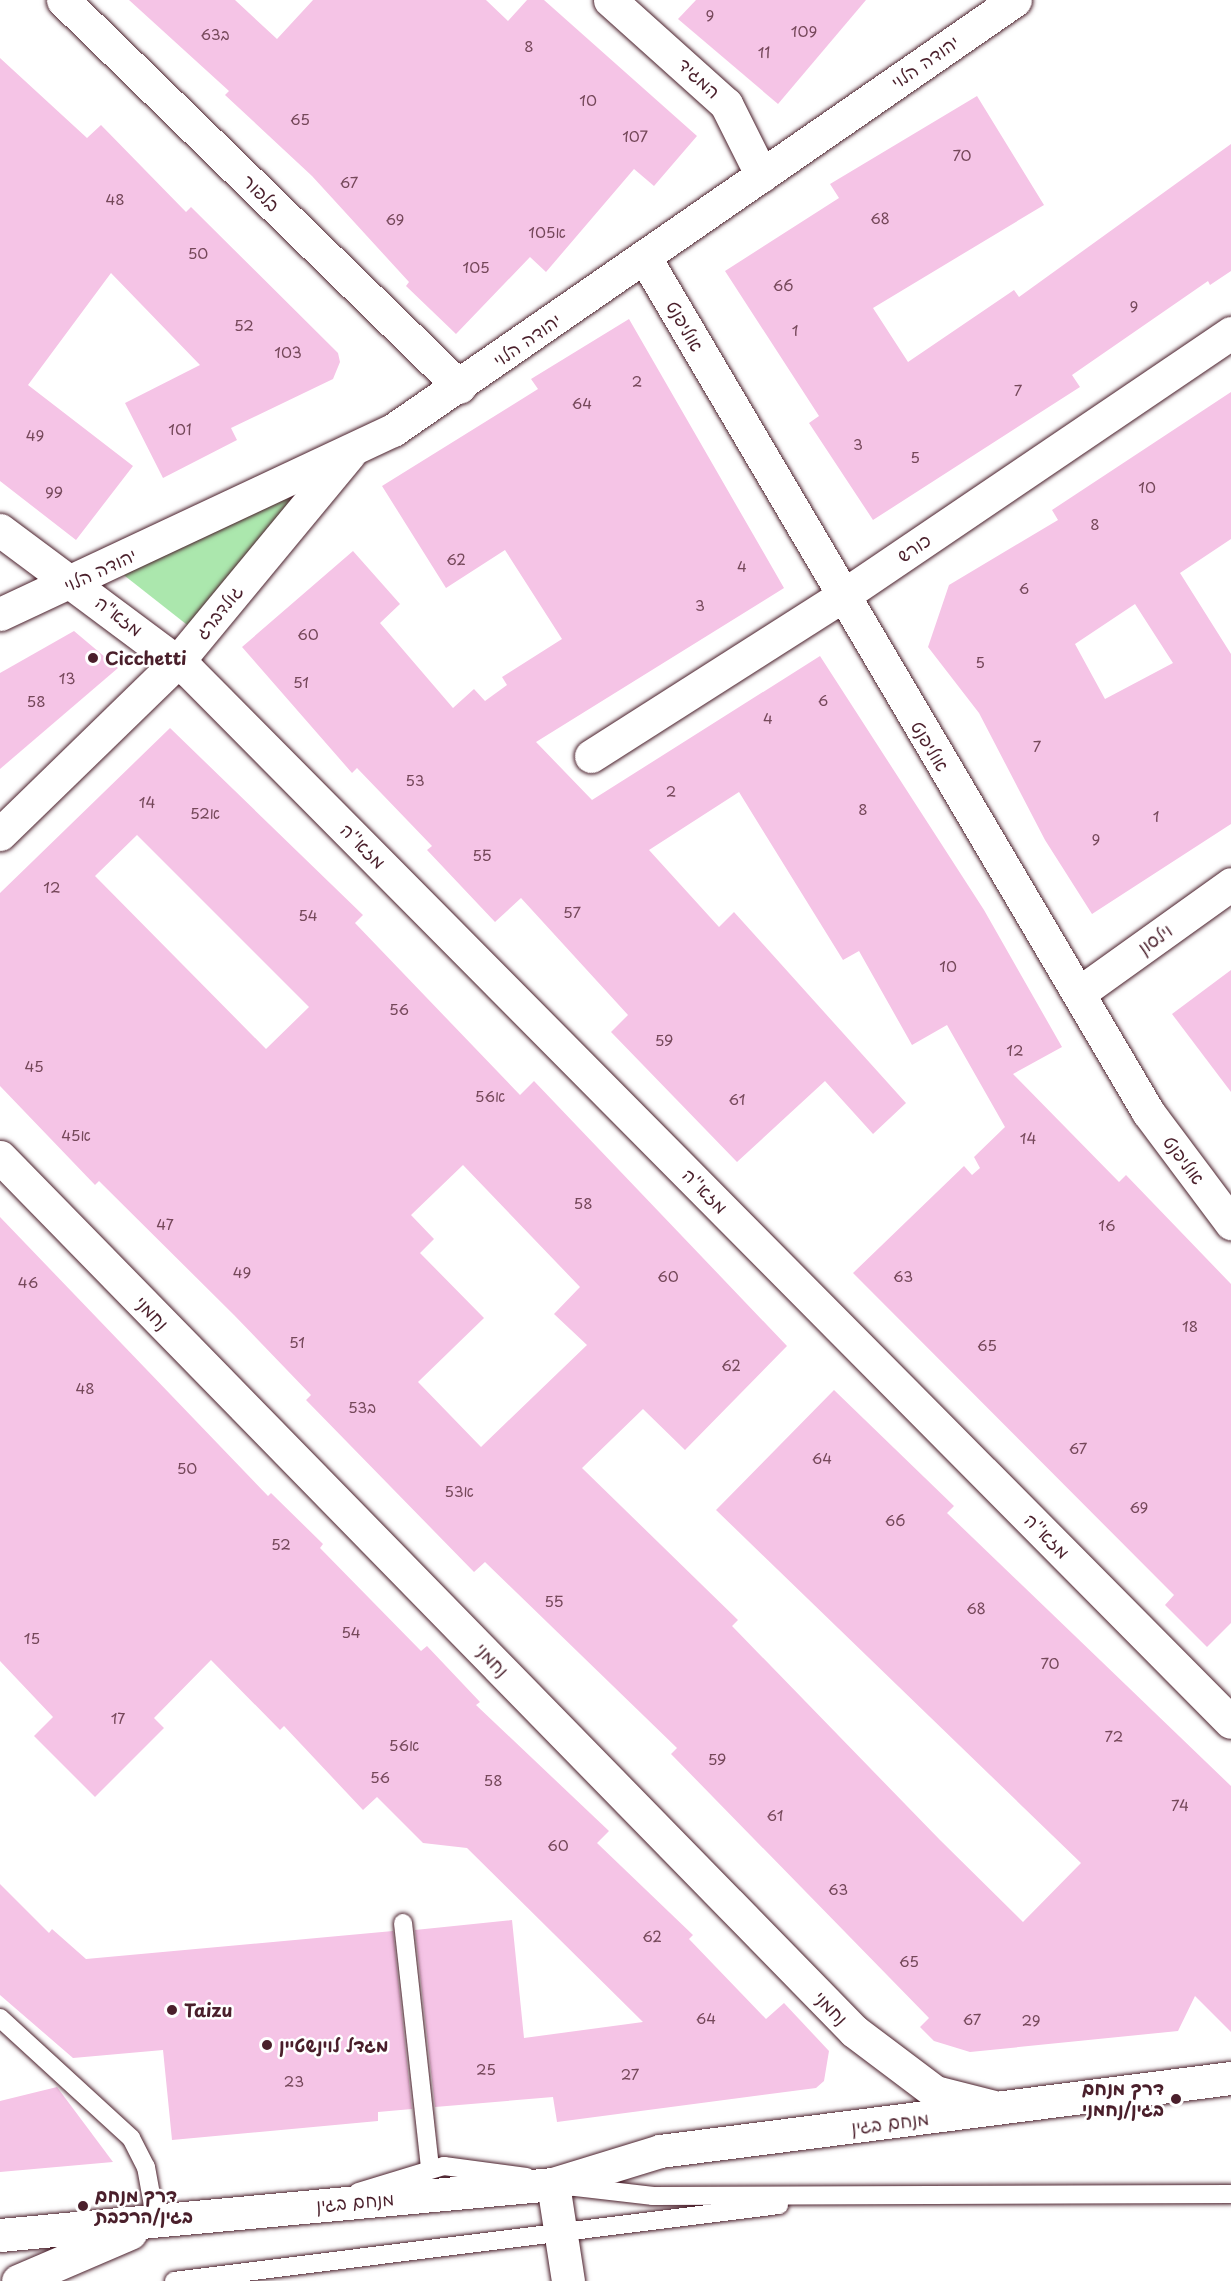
<!DOCTYPE html>
<html>
<head>
<meta charset="utf-8">
<style>
	body { margin:0 }
	#map { position:relative; width:1231px; height:2281px; overflow:hidden; background:#fff; font-family:"Playpen Sans","Playpen Sans Hebrew",sans-serif }
	div>[style] { position:absolute }
	.green>* { inset:0; background:#abe7ad }
	.building>* { inset:0; background:#f5c4e6 }
	.roads { filter:drop-shadow(0 0 2px #4a1f2b) drop-shadow(0 0 2px #4a1f2b) }
	.lane>* { height:18px; margin:-9px; padding:0 9px; transform-origin:9px; border-radius:9px; background:#fff }
	.street>* { height:33px; margin:-16.5px; padding:0 16.5px; transform-origin:16.5px; border-radius:16.5px; background:#fff }
	.secondary>* { height:33px; margin:-16.5px; padding:0 16.5px; transform-origin:16.5px; border-radius:16.5px; background:#fff }
	.dots>* { width:16px; height:16px; translate:-50% -50%; box-sizing:border-box; border:3px solid #fff; border-radius:50% }
	span { translate:-50% -50%; white-space:nowrap; text-align:center; line-height:1.15; -webkit-text-stroke:5px #fff; paint-order:stroke }
	.number-label { font-size:15px; color:#75485a }
	.number-label span { -webkit-text-stroke-width:0 }
	.street-label { font-size:18px; color:#4a1f2b }
	.poi-label { font-size:18px; color:#4a1f2b; font-weight:700 }
	.left { translate:0 -50%; text-align:left }
	.right { translate:-100% -50%; text-align:right }
</style>
</head>
<body>
<div id="map">
	<div class="green">
		<i style="clip-path:polygon(349px 454px,200px 635px,111px 565px)"></i>
	</div>
	<div class="building">
		<i style="clip-path:polygon(129px 0,235px 0,277px 39px,313px 0,486px 0,508px 21px,527px 0,544px 0,697px 136px,654px 186px,634px 169px,546px 272px,530px 257px,456px 334px,406px 286px,409px 282px,312px 176px,225px 95px,229px 91px)"></i>
		<i style="clip-path:polygon(696px 0,866px 0,778px 104px,678px 19px)"></i>
		<i style="clip-path:polygon(0 58px,87px 138px,101px 125px,186px 212px,191px 207px,338px 353px,340px 362px,333px 379px,231px 428px,237px 440px,163px 478px,125px 403px,200px 365px,111px 273px,28px 385px,133px 466px,76px 540px,0 481px)"></i>
		<i style="clip-path:polygon(977px 96px,1044px 205px,873px 308px,908px 362px,1014px 290px,1019px 297px,1231px 144px,1231px 271px,1210px 285px,1208px 281px,1072px 375px,1080px 387px,873px 520px,809px 423px,819px 416px,725px 271px,839px 198px,830px 184px)"></i>
		<i style="clip-path:polygon(629px 319px,784px 588px,536px 742px,592px 800px,820px 656px,984px 910px,1062px 1047px,1013px 1074px,1119px 1182px,1126px 1175px,1231px 1284px,1231px 1623px,1207px 1647px,1165px 1605px,1174px 1595px,853px 1273px,964px 1166px,972px 1175px,980px 1168px,974px 1157px,1005px 1127px,947px 1025px,912px 1045px,859px 951px,843px 960px,739px 792px,649px 850px,719px 927px,734px 912px,906px 1103px,873px 1134px,825px 1081px,737px 1162px,611px 1032px,628px 1015px,521px 898px,495px 922px,427px 850px,432px 846px,357px 768px,352px 773px,242px 647px,353px 551px,400px 604px,380px 623px,453px 708px,474px 689px,485px 701px,507px 685px,502px 677px,562px 639px,505px 550px,446px 588px,382px 486px,538px 389px,531px 379px)"></i>
		<i style="clip-path:polygon(evenodd,1231px 392px,1231px 539px,1180px 573px,1231px 654px,1231px 824px,1092px 914px,1045px 840px,979px 713px,928px 647px,949px 585px,1058px 520px,1052px 510px,1231px 392px,1135px 604px,1173px 663px,1105px 699px,1075px 644px,1135px 604px)"></i>
		<i style="clip-path:polygon(74px 631px,118px 668px,0 769px,0 673px)"></i>
		<i style="clip-path:polygon(evenodd,170px 728px,363px 915px,355px 923px,520px 1095px,534px 1081px,787px 1346px,685px 1450px,643px 1409px,582px 1468px,738px 1620px,732px 1626px,940px 1840px,1023px 1922px,1081px 1863px,716px 1510px,834px 1390px,954px 1506px,947px 1513px,1231px 1786px,1231px 2032px,1195px 1996px,1178px 2031px,970px 2052px,934px 2041px,920px 2027px,929px 2018px,671px 1754px,677px 1748px,485px 1562px,474px 1572px,306px 1400px,311px 1395px,234px 1315px,99px 1181px,95px 1185px,0 1086px,0 893px,170px 728px,137px 835px,309px 1007px,266px 1049px,95px 876px,137px 835px,170px 728px,463px 1165px,580px 1287px,554px 1314px,587px 1345px,481px 1447px,418px 1382px,484px 1318px,420px 1253px,434px 1239px,411px 1215px,463px 1165px)"></i>
		<i style="clip-path:polygon(1231px 970px,1231px 1092px,1172px 1014px)"></i>
		<i style="clip-path:polygon(0 1217px,268px 1496px,271px 1493px,323px 1544px,320px 1548px,421px 1651px,427px 1646px,480px 1702px,476px 1705px,609px 1831px,597px 1843px,693px 1935px,689px 1939px,766px 2019px,784px 2003px,829px 2051px,824px 2081px,816px 2088px,557px 2122px,553px 2097px,435px 2107px,415px 1930px,512px 1920px,524px 2038px,643px 2022px,467px 1848px,423px 1843px,377px 1797px,363px 1810px,284px 1726px,280px 1730px,211px 1660px,154px 1718px,164px 1728px,95px 1797px,34px 1736px,53px 1717px,0 1661px)"></i>
		<i style="clip-path:polygon(0 1884px,49px 1933px,52px 1929px,86px 1959px,393px 1931px,412px 2109px,378px 2112px,378px 2121px,172px 2140px,163px 2050px,73px 2058px,0 1995px)"></i>
		<i style="clip-path:polygon(57px 2087px,113px 2162px,0 2172px,0 2101px)"></i>
	</div>
	<div class="roads">
		<div class="lane">
			<i style="left:403px;top:1923px;width:247px;rotate:83.7deg"></i>
			<i style="left:0;top:2018px;width:178px;rotate:42.5deg"></i>
			<i style="left:131px;top:2138px;width:33px;rotate:63deg"></i>
			<i style="left:146px;top:2167px;width:56px;rotate:79.7deg"></i>
			<i style="left:567px;top:2186px;width:87px;rotate:6.6deg"></i>
			<i style="left:653px;top:2196px;width:578px;rotate:-0.2deg"></i>
			<i style="left:358px;top:2192px;width:90px;rotate:-16.8deg"></i>
			<i style="left:444px;top:2166px;width:83px;rotate:7.6deg"></i>
			<i style="left:174px;top:2281px;width:610px;rotate:-7.16deg"></i>
		</div>
		<div class="street">
			<i style="left:610px;top:0;width:156px;rotate:41.9deg"></i>
			<i style="left:726px;top:104px;width:80px;rotate:63.4deg"></i>
			<i style="left:645px;top:258px;width:991px;rotate:59.5deg"></i>
			<i style="left:1148px;top:1112px;width:139px;rotate:53.2deg"></i>
			<i style="left:0;top:530px;width:234px;rotate:36.7deg"></i>
			<i style="left:188px;top:670px;width:1481px;rotate:45.25deg"></i>
			<i style="left:591px;top:756px;width:296px;rotate:-32.5deg"></i>
			<i style="left:841px;top:597px;width:471px;rotate:-34.1deg"></i>
			<i style="left:0;top:834px;width:248px;rotate:-44.2deg"></i>
			<i style="left:178px;top:661px;width:268px;rotate:-50.4deg"></i>
			<i style="left:1079px;top:993px;width:187px;rotate:-35.6deg"></i>
			<i style="left:0;top:1157px;width:1222px;rotate:45.66deg"></i>
			<i style="left:854px;top:2031px;width:101px;rotate:37deg"></i>
			<i style="left:935px;top:2092px;width:61px;rotate:14.3deg"></i>
			<i style="left:553px;top:2184px;width:98px;rotate:81.2deg"></i>
		</div>
		<div class="secondary">
			<i style="left:63px;top:0;width:554px;rotate:44.27deg"></i>
			<i style="left:0;top:614px;width:434px;rotate:-25.1deg"></i>
			<i style="left:393px;top:430px;width:756px;rotate:-34.66deg"></i>
			<i style="left:0;top:2235px;width:555px;rotate:-5.27deg"></i>
			<i style="left:553px;top:2184px;width:112px;rotate:-17.1deg"></i>
			<i style="left:660px;top:2151px;width:576px;rotate:-7.29deg"></i>
			<i style="left:18px;top:2281px;width:122px;rotate:-23.2deg"></i>
		</div>
	</div>
	<div class="dots">
		<i style="left:93px;top:658px;background:#4a1f2b"></i>
		<i style="left:172px;top:2010px;background:#4a1f2b"></i>
		<i style="left:267px;top:2045px;background:#4a1f2b"></i>
		<i style="left:1176px;top:2099px;background:#4a1f2b"></i>
		<i style="left:83px;top:2206px;background:#4a1f2b"></i>
	</div>
	<div class="number-label">
		<span style="left:710px;top:15px">9</span>
		<span style="left:804px;top:31px">109</span>
		<span style="left:215px;top:34px">63ב</span>
		<span style="left:529px;top:46px">8</span>
		<span style="left:764px;top:52px">11</span>
		<span style="left:588px;top:100px">10</span>
		<span style="left:300px;top:119px">65</span>
		<span style="left:635px;top:136px">107</span>
		<span style="left:962px;top:155px">70</span>
		<span style="left:349px;top:182px">67</span>
		<span style="left:115px;top:199px">48</span>
		<span style="left:880px;top:218px">68</span>
		<span style="left:395px;top:219px">69</span>
		<span style="left:547px;top:232px">105א</span>
		<span style="left:198px;top:253px">50</span>
		<span style="left:476px;top:267px">105</span>
		<span style="left:783px;top:285px">66</span>
		<span style="left:1134px;top:306px">9</span>
		<span style="left:244px;top:325px">52</span>
		<span style="left:795px;top:330px">1</span>
		<span style="left:288px;top:352px">103</span>
		<span style="left:637px;top:381px">2</span>
		<span style="left:1018px;top:390px">7</span>
		<span style="left:582px;top:403px">64</span>
		<span style="left:180px;top:429px">101</span>
		<span style="left:35px;top:435px">49</span>
		<span style="left:858px;top:444px">3</span>
		<span style="left:915px;top:457px">5</span>
		<span style="left:1147px;top:487px">10</span>
		<span style="left:54px;top:492px">99</span>
		<span style="left:1095px;top:524px">8</span>
		<span style="left:456px;top:559px">62</span>
		<span style="left:742px;top:566px">4</span>
		<span style="left:1024px;top:588px">6</span>
		<span style="left:700px;top:605px">3</span>
		<span style="left:308px;top:634px">60</span>
		<span style="left:980px;top:662px">5</span>
		<span style="left:67px;top:678px">13</span>
		<span style="left:301px;top:682px">51</span>
		<span style="left:823px;top:700px">6</span>
		<span style="left:36px;top:701px">58</span>
		<span style="left:768px;top:718px">4</span>
		<span style="left:1037px;top:746px">7</span>
		<span style="left:415px;top:780px">53</span>
		<span style="left:671px;top:791px">2</span>
		<span style="left:147px;top:802px">14</span>
		<span style="left:863px;top:809px">8</span>
		<span style="left:205px;top:813px">52א</span>
		<span style="left:1156px;top:816px">1</span>
		<span style="left:1096px;top:839px">9</span>
		<span style="left:482px;top:855px">55</span>
		<span style="left:52px;top:887px">12</span>
		<span style="left:572px;top:912px">57</span>
		<span style="left:308px;top:915px">54</span>
		<span style="left:948px;top:966px">10</span>
		<span style="left:399px;top:1009px">56</span>
		<span style="left:664px;top:1040px">59</span>
		<span style="left:1015px;top:1050px">12</span>
		<span style="left:34px;top:1066px">45</span>
		<span style="left:490px;top:1096px">56א</span>
		<span style="left:737px;top:1099px">61</span>
		<span style="left:76px;top:1135px">45א</span>
		<span style="left:1028px;top:1138px">14</span>
		<span style="left:583px;top:1203px">58</span>
		<span style="left:165px;top:1224px">47</span>
		<span style="left:1107px;top:1225px">16</span>
		<span style="left:242px;top:1272px">49</span>
		<span style="left:668px;top:1276px">60</span>
		<span style="left:903px;top:1276px">63</span>
		<span style="left:28px;top:1282px">46</span>
		<span style="left:1190px;top:1326px">18</span>
		<span style="left:297px;top:1342px">51</span>
		<span style="left:987px;top:1345px">65</span>
		<span style="left:731px;top:1365px">62</span>
		<span style="left:85px;top:1388px">48</span>
		<span style="left:362px;top:1407px">53ב</span>
		<span style="left:1078px;top:1448px">67</span>
		<span style="left:822px;top:1458px">64</span>
		<span style="left:187px;top:1468px">50</span>
		<span style="left:459px;top:1491px">53א</span>
		<span style="left:1139px;top:1507px">69</span>
		<span style="left:895px;top:1520px">66</span>
		<span style="left:281px;top:1544px">52</span>
		<span style="left:554px;top:1601px">55</span>
		<span style="left:976px;top:1608px">68</span>
		<span style="left:351px;top:1632px">54</span>
		<span style="left:32px;top:1638px">15</span>
		<span style="left:1050px;top:1663px">70</span>
		<span style="left:118px;top:1718px">17</span>
		<span style="left:1114px;top:1736px">72</span>
		<span style="left:404px;top:1745px">56א</span>
		<span style="left:717px;top:1759px">59</span>
		<span style="left:380px;top:1777px">56</span>
		<span style="left:493px;top:1780px">58</span>
		<span style="left:1180px;top:1805px">74</span>
		<span style="left:775px;top:1815px">61</span>
		<span style="left:558px;top:1845px">60</span>
		<span style="left:838px;top:1889px">63</span>
		<span style="left:652px;top:1936px">62</span>
		<span style="left:909px;top:1961px">65</span>
		<span style="left:706px;top:2018px">64</span>
		<span style="left:972px;top:2019px">67</span>
		<span style="left:1031px;top:2020px">29</span>
		<span style="left:486px;top:2069px">25</span>
		<span style="left:630px;top:2074px">27</span>
		<span style="left:294px;top:2081px">23</span>
	</div>
	<div class="street-label">
		<span style="left:925px;top:62px;rotate:-35deg">יהודה הלוי</span>
		<span style="left:699px;top:78px;rotate:43deg">המגיד</span>
		<span style="left:261px;top:193px;rotate:44deg">בלפור</span>
		<span style="left:685px;top:326px;rotate:60deg">אוליפנט</span>
		<span style="left:527px;top:340px;rotate:-35deg">יהודה הלוי</span>
		<span style="left:914px;top:548px;rotate:-34deg">כורש</span>
		<span style="left:100px;top:570px;rotate:-25deg">יהודה הלוי</span>
		<span style="left:219px;top:612px;rotate:-51deg">גולדברג</span>
		<span style="left:119px;top:616px;rotate:37deg">מזא"ה</span>
		<span style="left:930px;top:746px;rotate:59deg">אוליפנט</span>
		<span style="left:363px;top:846px;rotate:45deg">מזא''ה</span>
		<span style="left:1155px;top:939px;rotate:-36deg">וילסון</span>
		<span style="left:1184px;top:1160px;rotate:53deg">אוליפנט</span>
		<span style="left:705px;top:1191px;rotate:45deg">מזא''ה</span>
		<span style="left:152px;top:1313px;rotate:46deg">נחמני</span>
		<span style="left:1047px;top:1536px;rotate:45deg">מזא''ה</span>
		<span style="left:492px;top:1660px;rotate:46deg">נחמני</span>
		<span style="left:831px;top:2008px;rotate:46deg">נחמני</span>
		<span style="left:890px;top:2123px;rotate:-7deg">מנחם בגין</span>
		<span style="left:355px;top:2202px;rotate:-5deg">מנחם בגין</span>
	</div>
	<div class="poi-label">
		<span class="left" style="left:105px;top:658px">Cicchetti</span>
		<span class="left" style="left:184px;top:2010px">Taizu</span>
		<span class="left" style="left:279px;top:2045px">מגדל לוינשטיין</span>
		<span class="right" style="left:1164px;top:2099px">דרך מנחם<br>בגין/נחמני</span>
		<span class="left" style="left:95px;top:2206px">דרך מנחם<br>בגין/הרכבת</span>
	</div>
</div>
</body>
</html>
